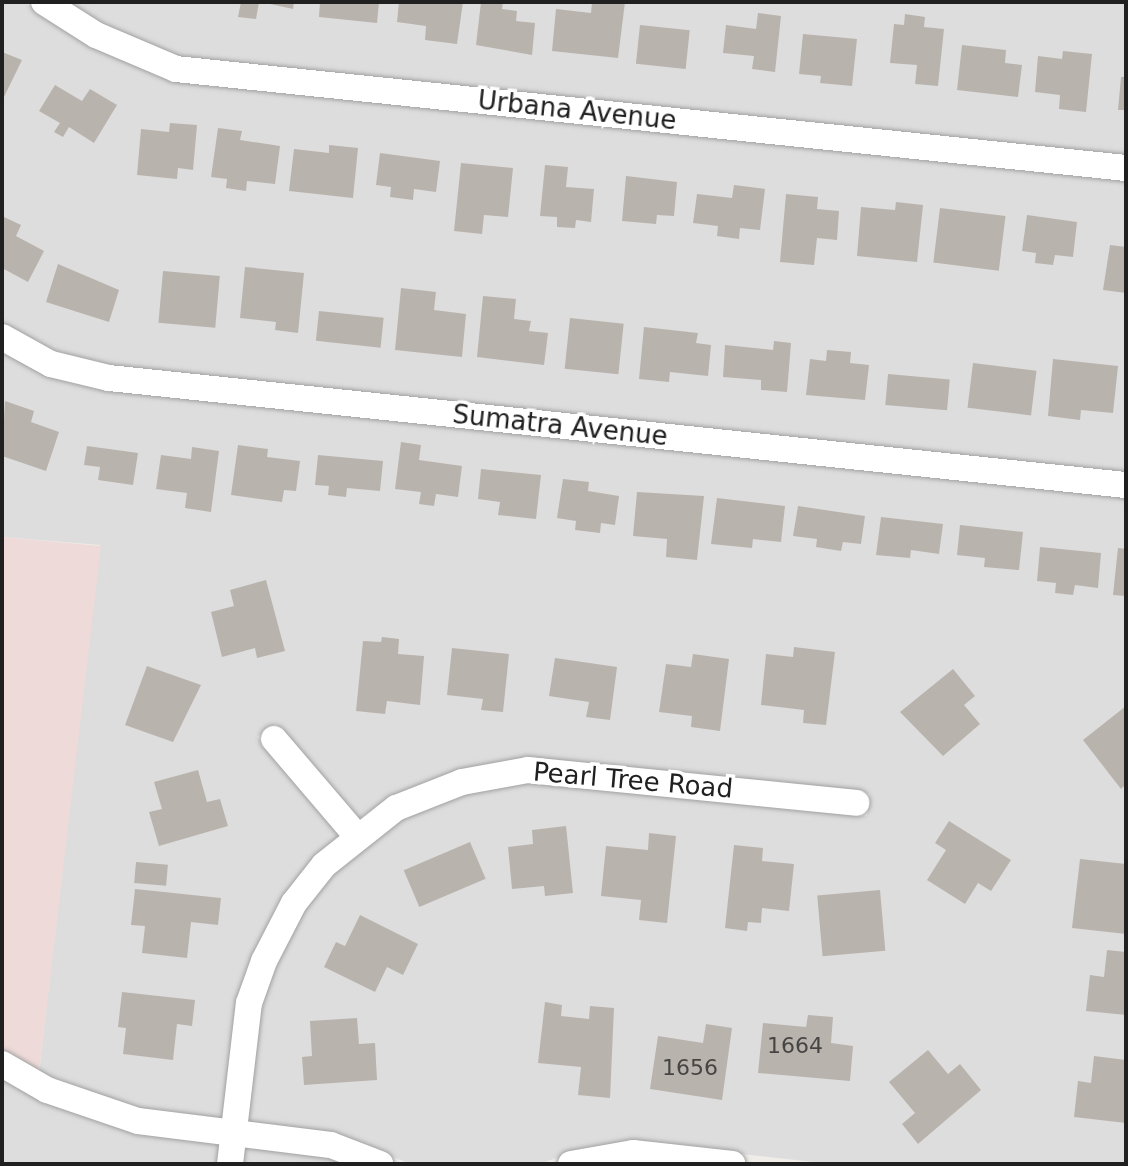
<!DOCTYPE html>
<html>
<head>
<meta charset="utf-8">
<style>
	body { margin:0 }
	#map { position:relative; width:1128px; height:1166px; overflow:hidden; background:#f0ede8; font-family:"DejaVu Sans",sans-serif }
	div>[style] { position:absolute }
	.residential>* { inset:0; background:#dedddd }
	.commercial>* { inset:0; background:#eedad9 }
	.building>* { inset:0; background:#b9b3ad; transform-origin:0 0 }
	.roads { filter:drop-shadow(0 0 2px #a1a1a1) drop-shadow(0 0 2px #a1a1a1) }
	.minor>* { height:26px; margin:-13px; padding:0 13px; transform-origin:13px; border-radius:13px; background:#fff }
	span { translate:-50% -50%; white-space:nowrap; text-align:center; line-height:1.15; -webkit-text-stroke:7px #fff; paint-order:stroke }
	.number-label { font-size:22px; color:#464543 }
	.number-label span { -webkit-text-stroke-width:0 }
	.street-label { font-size:26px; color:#202020 }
	.frame { position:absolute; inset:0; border:4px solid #202020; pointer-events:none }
</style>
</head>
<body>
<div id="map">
	<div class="residential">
		<i style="clip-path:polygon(2px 2px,23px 2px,89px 44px,174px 81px,1126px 179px,1126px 474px,112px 367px,56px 354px,2px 323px)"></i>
		<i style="clip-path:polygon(66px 2px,1126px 2px,1126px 157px,179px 58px,102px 25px)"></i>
		<i style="clip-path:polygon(2px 350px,45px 374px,1126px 497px,1126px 1164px,832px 1164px,635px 1142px,582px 1148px,540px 1164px,411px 1164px,336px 1135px,247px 1124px,262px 1006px,276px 965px,305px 909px,334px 872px,402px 818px,467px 793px,529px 781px,867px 816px,870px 794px,528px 759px,390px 798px,358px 819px,276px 724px,257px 737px,339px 834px,284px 897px,222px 1121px,141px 1110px,39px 1072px,100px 545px,2px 537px)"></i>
		<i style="clip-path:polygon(2px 1078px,220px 1143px,217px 1164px,2px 1164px)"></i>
		<i style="clip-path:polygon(245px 1147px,328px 1156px,348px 1164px,243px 1164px)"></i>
	</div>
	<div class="commercial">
		<i style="clip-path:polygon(2px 537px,101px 546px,39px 1072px,2px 1051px)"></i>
	</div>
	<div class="building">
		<i style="clip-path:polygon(241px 2px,259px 2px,256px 19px,238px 17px)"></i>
		<i style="clip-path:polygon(261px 2px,294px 2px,293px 9px)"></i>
		<i style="clip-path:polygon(320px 2px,379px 2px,377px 23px,319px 17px)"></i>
		<i style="clip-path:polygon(399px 2px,463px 2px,457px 44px,425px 40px,426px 26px,397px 22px)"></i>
		<i style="clip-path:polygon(481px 2px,503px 2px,502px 9px,517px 11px,516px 21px,535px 23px,532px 55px,476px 45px)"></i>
		<i style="clip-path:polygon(592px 2px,625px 2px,618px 58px,552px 51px,556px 9px,591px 13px)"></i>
		<i style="clip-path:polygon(758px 13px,781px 16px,775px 72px,752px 69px,754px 56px,723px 53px,726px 25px,756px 29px)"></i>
		<i style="clip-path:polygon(905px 14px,925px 17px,924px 27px,944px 29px,938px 86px,915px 84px,917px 65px,890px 63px,894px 24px,904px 25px)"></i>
		<i style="left:640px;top:25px;width:50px;height:39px;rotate:6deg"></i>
		<i style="clip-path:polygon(803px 34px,857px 39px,852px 86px,820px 83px,821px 76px,799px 74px)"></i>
		<i style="clip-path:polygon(962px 45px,1006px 50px,1005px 63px,1022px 65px,1018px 97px,957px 90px)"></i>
		<i style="clip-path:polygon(1063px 51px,1092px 54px,1086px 112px,1059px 109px,1060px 95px,1035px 92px,1038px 56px,1062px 59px)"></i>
		<i style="clip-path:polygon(2px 52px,22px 60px,2px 101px)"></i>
		<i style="clip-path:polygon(1121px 77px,1126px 77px,1126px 110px,1118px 110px)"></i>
		<i style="clip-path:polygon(55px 85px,82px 101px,90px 89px,117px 105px,94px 143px,69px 127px,63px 137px,54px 132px,60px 123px,39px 111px)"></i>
		<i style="clip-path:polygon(170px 123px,197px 125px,193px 170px,178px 168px,177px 179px,137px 175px,141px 129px,169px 132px)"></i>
		<i style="clip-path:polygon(218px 128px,242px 131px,240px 140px,280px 146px,275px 184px,247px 181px,246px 191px,226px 188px,227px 179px,211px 177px)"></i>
		<i style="clip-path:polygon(329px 145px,358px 148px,353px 198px,289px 191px,294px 149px,329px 153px)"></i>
		<i style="clip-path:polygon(380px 153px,440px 161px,436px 192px,414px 189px,413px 200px,390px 197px,391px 187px,376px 185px)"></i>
		<i style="clip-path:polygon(461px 163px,513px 168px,508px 217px,484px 215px,482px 234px,454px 231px)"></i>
		<i style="clip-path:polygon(545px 165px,568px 167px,566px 187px,594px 189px,591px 222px,576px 220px,575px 228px,557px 227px,557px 217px,540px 216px)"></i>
		<i style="clip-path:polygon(626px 176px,677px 182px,674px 216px,657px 215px,656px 224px,622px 221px)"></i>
		<i style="clip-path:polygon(734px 185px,765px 189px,760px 230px,740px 228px,739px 239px,717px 236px,718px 226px,693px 223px,697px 194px,732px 198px)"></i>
		<i style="clip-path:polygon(786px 194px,818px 197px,817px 209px,839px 211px,837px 240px,817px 238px,814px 265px,780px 262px)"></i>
		<i style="clip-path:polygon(896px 202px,923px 205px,917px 262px,857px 256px,861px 207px,895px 210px)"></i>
		<i style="left:940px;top:208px;width:66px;height:55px;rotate:7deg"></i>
		<i style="clip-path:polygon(1027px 215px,1077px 222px,1073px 257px,1055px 255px,1053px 265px,1035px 263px,1036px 253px,1022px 251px)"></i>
		<i style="clip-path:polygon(4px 217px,21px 225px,16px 236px,44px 251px,28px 282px,2px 268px)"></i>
		<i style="clip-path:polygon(1110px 245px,1126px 247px,1126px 293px,1103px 290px)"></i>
		<i style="clip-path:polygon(58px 264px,119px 290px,109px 322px,46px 302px)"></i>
		<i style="clip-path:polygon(245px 267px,304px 273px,298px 333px,275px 330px,276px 322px,240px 318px)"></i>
		<i style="left:163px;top:271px;width:57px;height:52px;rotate:5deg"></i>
		<i style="clip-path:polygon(401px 288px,436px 292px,434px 310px,466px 314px,462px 357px,395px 350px)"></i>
		<i style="clip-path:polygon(483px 296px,516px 299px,514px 319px,531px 321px,529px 331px,548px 333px,544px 365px,477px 357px)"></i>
		<i style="left:319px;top:311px;width:65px;height:30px;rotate:6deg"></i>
		<i style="left:570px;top:318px;width:54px;height:51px;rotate:6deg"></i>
		<i style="clip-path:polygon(644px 327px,698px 333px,696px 343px,711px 345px,708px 376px,670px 372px,669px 382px,639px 379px)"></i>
		<i style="clip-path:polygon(774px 341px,791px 343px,787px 392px,761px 390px,761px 380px,723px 377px,725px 345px,773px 350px)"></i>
		<i style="clip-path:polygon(827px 350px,851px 352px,850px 363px,869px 365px,865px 400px,806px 395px,810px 359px,826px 361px)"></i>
		<i style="clip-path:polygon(1053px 359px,1118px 366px,1113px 413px,1081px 410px,1080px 420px,1048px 416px)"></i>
		<i style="left:973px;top:363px;width:64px;height:45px;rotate:7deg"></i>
		<i style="left:888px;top:374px;width:62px;height:31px;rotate:5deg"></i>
		<i style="clip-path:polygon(5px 401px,34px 411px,31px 422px,59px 432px,46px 471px,2px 456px)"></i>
		<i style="clip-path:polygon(401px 442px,421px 445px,419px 460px,462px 466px,458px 497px,436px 494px,434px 506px,419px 504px,421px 492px,395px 489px)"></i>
		<i style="clip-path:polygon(238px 445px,268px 449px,267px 457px,300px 461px,296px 491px,284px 490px,282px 502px,231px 495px)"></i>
		<i style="clip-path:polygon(87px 446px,138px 453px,133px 485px,98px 480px,100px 467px,84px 465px)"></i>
		<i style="clip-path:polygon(192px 447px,219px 451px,211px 512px,185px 508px,187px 493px,156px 489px,161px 455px,191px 459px)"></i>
		<i style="clip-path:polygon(318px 455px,383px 461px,380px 491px,347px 488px,346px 497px,328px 495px,329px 486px,315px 485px)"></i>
		<i style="clip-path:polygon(481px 469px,541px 475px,536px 519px,498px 515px,500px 502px,478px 499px)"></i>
		<i style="clip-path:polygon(563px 479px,589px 482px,588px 491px,619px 496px,615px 525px,601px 523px,600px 533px,575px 530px,576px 521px,557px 518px)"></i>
		<i style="clip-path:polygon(637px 492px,704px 496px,697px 560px,666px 557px,667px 539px,633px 536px)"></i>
		<i style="clip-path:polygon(717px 498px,785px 506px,781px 542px,753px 539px,752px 548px,711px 544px)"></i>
		<i style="clip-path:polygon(798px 506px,865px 516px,861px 544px,843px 542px,841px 551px,816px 547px,817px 539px,793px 536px)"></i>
		<i style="clip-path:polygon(881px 517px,943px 524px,939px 554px,911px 550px,910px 558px,876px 555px)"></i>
		<i style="clip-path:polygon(960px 525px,1023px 532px,1019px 570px,984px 567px,985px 558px,957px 555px)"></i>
		<i style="clip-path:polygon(1040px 547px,1101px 553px,1098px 588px,1075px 585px,1073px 595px,1055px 593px,1056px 583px,1037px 581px)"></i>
		<i style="clip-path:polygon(1118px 548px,1126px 549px,1126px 596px,1113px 595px)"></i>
		<i style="clip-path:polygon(266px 580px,285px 651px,257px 658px,255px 648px,222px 657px,211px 612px,234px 606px,230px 590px)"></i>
		<i style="clip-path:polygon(382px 637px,399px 639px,398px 654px,424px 656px,420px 705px,387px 701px,385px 714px,356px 711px,363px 641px,381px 642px)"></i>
		<i style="clip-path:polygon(794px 647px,835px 652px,826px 725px,803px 723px,804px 710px,761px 705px,766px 654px,793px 657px)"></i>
		<i style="clip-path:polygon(452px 648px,509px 654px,503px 712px,481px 710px,483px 699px,447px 695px)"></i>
		<i style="clip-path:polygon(693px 654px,729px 659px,720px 731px,691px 727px,692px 716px,659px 712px,666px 664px,691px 667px)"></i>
		<i style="clip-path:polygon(555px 658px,617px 667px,610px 720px,586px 717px,589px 702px,549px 696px)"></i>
		<i style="clip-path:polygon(147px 666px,201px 685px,173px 742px,125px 725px)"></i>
		<i style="clip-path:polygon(953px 669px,975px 696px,964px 705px,980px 724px,943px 756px,900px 712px)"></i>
		<i style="clip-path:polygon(1126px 706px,1126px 784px,1121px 789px,1083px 740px)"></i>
		<i style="clip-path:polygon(198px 770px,207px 802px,220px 799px,228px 826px,159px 846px,149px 812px,162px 809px,154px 782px)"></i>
		<i style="clip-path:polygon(949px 821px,1011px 860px,991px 891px,978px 883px,965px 904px,927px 880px,946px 850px,935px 843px)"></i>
		<i style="clip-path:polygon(566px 826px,573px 893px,545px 896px,544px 886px,512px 889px,508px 847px,533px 844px,532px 830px)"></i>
		<i style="clip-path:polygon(649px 833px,676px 836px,667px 923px,639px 920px,641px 900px,601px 896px,606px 846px,648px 850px)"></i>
		<i style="left:470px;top:842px;width:40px;height:72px;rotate:67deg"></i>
		<i style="clip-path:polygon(734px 845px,763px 848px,762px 861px,794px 864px,789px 911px,762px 908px,761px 923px,748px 922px,747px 931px,725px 928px)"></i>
		<i style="clip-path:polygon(1080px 859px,1126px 864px,1126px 934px,1072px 928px)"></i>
		<i style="left:136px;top:862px;width:32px;height:21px;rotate:5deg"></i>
		<i style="clip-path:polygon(135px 889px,221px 898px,218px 925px,191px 922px,187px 958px,142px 953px,145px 926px,131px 925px)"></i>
		<i style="left:880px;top:890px;width:61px;height:63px;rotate:85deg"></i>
		<i style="clip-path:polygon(360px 915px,418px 944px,403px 975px,387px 967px,375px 992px,324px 967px,336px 942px,345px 946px)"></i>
		<i style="clip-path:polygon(1107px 950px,1126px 952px,1126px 1015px,1086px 1011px,1090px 975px,1104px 977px)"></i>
		<i style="clip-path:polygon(122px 992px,195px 1000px,192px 1026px,177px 1024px,173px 1060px,123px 1054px,126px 1028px,118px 1027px)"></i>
		<i style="clip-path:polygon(545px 1002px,562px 1005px,561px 1016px,589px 1019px,590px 1006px,614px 1008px,610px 1098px,578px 1095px,581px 1067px,538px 1063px)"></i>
		<i style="clip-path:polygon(808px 1015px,833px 1017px,831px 1043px,853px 1046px,850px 1081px,758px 1073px,763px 1023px,806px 1027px)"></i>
		<i style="clip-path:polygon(357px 1018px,359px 1044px,375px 1043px,377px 1080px,304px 1085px,302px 1057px,312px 1056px,310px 1021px)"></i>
		<i style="clip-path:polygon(706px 1024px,732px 1028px,722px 1100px,650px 1089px,658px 1036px,703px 1043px)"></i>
		<i style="clip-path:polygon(928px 1050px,948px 1074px,960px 1064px,981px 1090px,918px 1144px,902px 1124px,915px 1113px,889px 1082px)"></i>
		<i style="clip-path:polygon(1094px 1056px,1126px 1060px,1126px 1123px,1074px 1117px,1078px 1081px,1091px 1083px)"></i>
	</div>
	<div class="roads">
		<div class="minor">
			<i style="left:44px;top:2px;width:62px;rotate:32.4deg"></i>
			<i style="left:96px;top:35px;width:87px;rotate:23deg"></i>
			<i style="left:176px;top:69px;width:955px;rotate:5.95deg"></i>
			<i style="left:2px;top:337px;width:56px;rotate:28.9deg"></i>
			<i style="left:51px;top:364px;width:60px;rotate:13.6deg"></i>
			<i style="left:109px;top:378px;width:1023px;rotate:6.01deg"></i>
			<i style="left:274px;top:739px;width:126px;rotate:49.5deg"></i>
			<i style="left:2px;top:1064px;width:52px;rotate:30deg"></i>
			<i style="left:47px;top:1090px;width:96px;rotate:18.8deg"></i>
			<i style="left:138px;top:1121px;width:194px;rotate:7.1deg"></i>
			<i style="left:331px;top:1145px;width:53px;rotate:21.2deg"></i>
			<i style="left:230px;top:1164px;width:162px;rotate:-83.3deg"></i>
			<i style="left:249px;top:1003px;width:45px;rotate:-70.3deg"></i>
			<i style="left:264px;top:961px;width:65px;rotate:-62.7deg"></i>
			<i style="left:294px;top:903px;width:48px;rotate:-51.7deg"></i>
			<i style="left:324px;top:865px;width:92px;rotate:-38.4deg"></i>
			<i style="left:396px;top:808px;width:71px;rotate:-21.5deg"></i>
			<i style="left:462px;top:782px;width:67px;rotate:-10.3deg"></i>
			<i style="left:528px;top:770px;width:330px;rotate:5.7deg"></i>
			<i style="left:571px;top:1164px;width:63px;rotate:-10.1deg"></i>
			<i style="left:633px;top:1153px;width:100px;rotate:6.3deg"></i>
		</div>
	</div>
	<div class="number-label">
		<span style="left:795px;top:1046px">1664</span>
		<span style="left:690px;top:1068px">1656</span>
	</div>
	<div class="street-label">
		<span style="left:577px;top:111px;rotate:6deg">Urbana Avenue</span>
		<span style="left:560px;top:426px;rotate:6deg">Sumatra Avenue</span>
		<span style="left:633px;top:781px;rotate:5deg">Pearl Tree Road</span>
	</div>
	<div class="frame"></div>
</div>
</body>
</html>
